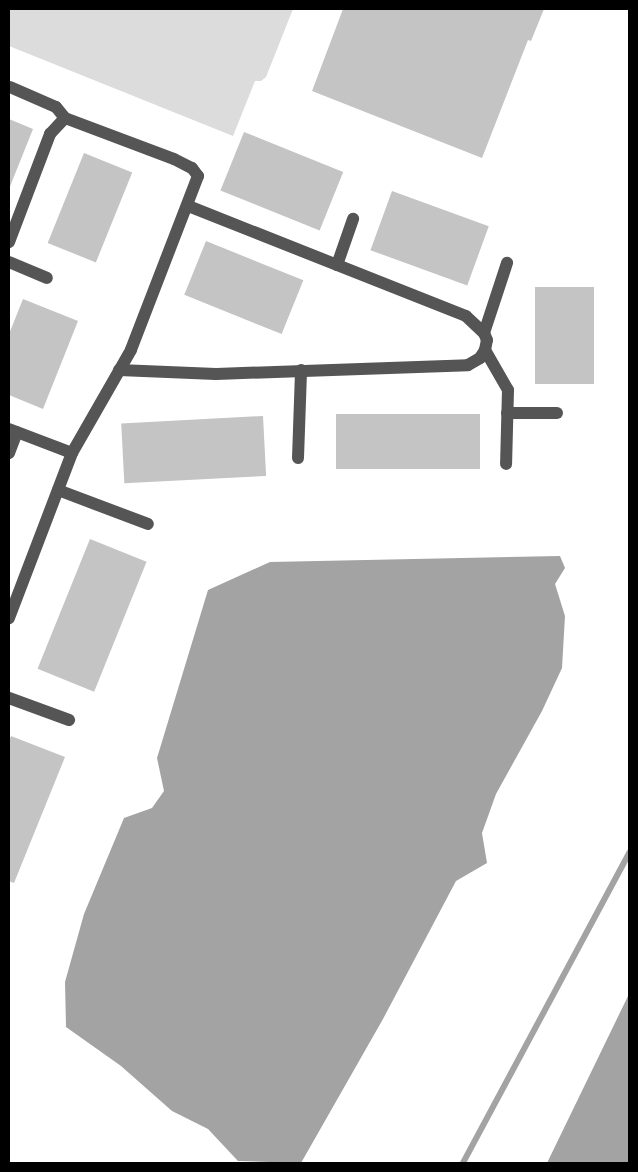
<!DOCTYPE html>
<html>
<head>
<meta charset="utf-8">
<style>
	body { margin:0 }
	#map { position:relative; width:638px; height:1172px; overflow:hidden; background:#fff; font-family:"Work Sans",sans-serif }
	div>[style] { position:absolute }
	.green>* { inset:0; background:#dcdcdc }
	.water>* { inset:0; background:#a3a3a3 }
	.stream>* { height:5.5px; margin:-2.75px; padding:0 2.75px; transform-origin:2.75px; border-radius:2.75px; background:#a3a3a3 }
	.building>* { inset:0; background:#c4c4c4; transform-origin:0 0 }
	.minor>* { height:12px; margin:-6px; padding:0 6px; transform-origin:6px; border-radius:6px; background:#555 }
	span { translate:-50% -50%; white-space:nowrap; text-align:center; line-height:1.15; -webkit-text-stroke:4px #fff; paint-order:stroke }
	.frame { position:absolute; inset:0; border:10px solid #000; pointer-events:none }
</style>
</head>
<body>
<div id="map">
	<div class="green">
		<i style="clip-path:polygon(9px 9px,293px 9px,266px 77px,261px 81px,255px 81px,233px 136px,9px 46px)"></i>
	</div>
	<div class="water">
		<i style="clip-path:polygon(560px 556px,565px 568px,555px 584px,565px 616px,562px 668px,542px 711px,496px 794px,482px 833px,487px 863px,456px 881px,383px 1019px,301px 1163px,238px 1161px,208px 1129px,172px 1111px,121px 1066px,66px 1027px,65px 982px,84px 914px,124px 818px,152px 808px,164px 791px,157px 758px,208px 590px,270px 562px)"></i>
		<i style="clip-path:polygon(629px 994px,629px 1163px,546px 1163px,547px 1163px)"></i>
	</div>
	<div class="stream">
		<i style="left:463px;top:1163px;width:352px;rotate:-61.8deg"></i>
	</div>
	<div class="building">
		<i style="clip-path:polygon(343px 9px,544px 9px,531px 41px,528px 40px,482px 158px,312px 91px)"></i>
		<i style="clip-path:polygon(9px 119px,33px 129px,9px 189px)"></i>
		<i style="left:244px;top:132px;width:107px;height:63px;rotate:22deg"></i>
		<i style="left:84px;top:153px;width:52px;height:97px;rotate:22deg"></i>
		<i style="left:392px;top:191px;width:103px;height:63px;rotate:20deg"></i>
		<i style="left:206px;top:241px;width:105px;height:58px;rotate:22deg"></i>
		<i style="left:535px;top:287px;width:59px;height:97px"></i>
		<i style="clip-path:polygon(23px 299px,78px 321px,43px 409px,9px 395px,9px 334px)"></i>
		<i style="left:336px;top:414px;width:144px;height:55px"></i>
		<i style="left:263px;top:416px;width:60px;height:142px;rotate:87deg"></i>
		<i style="left:90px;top:539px;width:61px;height:140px;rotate:22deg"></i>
		<i style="clip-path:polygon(11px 736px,65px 757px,14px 883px,9px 881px,9px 741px)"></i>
	</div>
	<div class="minor">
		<i style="left:10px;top:87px;width:50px;rotate:23.5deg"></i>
		<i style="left:56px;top:107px;width:14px;rotate:51deg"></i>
		<i style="left:9px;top:242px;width:116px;rotate:-69.2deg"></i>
		<i style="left:50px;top:134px;width:22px;rotate:-47deg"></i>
		<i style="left:65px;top:118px;width:116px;rotate:20.6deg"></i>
		<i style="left:174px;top:159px;width:20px;rotate:27deg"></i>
		<i style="left:192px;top:168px;width:10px;rotate:53deg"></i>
		<i style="left:198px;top:176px;width:186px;rotate:111.1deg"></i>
		<i style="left:131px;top:350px;width:119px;rotate:119.8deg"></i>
		<i style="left:72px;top:453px;width:177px;rotate:110.9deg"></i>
		<i style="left:9px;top:262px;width:41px;rotate:22.8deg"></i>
		<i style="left:337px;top:265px;width:49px;rotate:-70.8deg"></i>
		<i style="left:484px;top:333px;width:74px;rotate:-71.8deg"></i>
		<i style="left:485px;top:350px;width:46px;rotate:60.1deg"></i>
		<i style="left:508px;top:390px;width:74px;rotate:91.5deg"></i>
		<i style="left:119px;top:370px;width:97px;rotate:2.4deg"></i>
		<i style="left:216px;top:374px;width:252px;rotate:-2deg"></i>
		<i style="left:468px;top:365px;width:14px;rotate:-30deg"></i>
		<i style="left:480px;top:358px;width:9px;rotate:-58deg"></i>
		<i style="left:485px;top:350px;width:10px;rotate:-79deg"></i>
		<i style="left:487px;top:340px;width:8px;rotate:-113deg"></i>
		<i style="left:484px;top:333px;width:25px;rotate:-137deg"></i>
		<i style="left:466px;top:316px;width:299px;rotate:-158.4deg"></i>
		<i style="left:507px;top:413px;width:50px"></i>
		<i style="left:9px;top:429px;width:67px;rotate:20.9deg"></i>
		<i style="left:9px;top:453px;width:22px;rotate:-69deg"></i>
		<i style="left:298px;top:458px;width:88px;rotate:-88deg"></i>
		<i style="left:58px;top:490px;width:96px;rotate:20.7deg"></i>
		<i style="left:9px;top:698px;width:64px;rotate:20.1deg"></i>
	</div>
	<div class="frame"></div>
</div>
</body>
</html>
